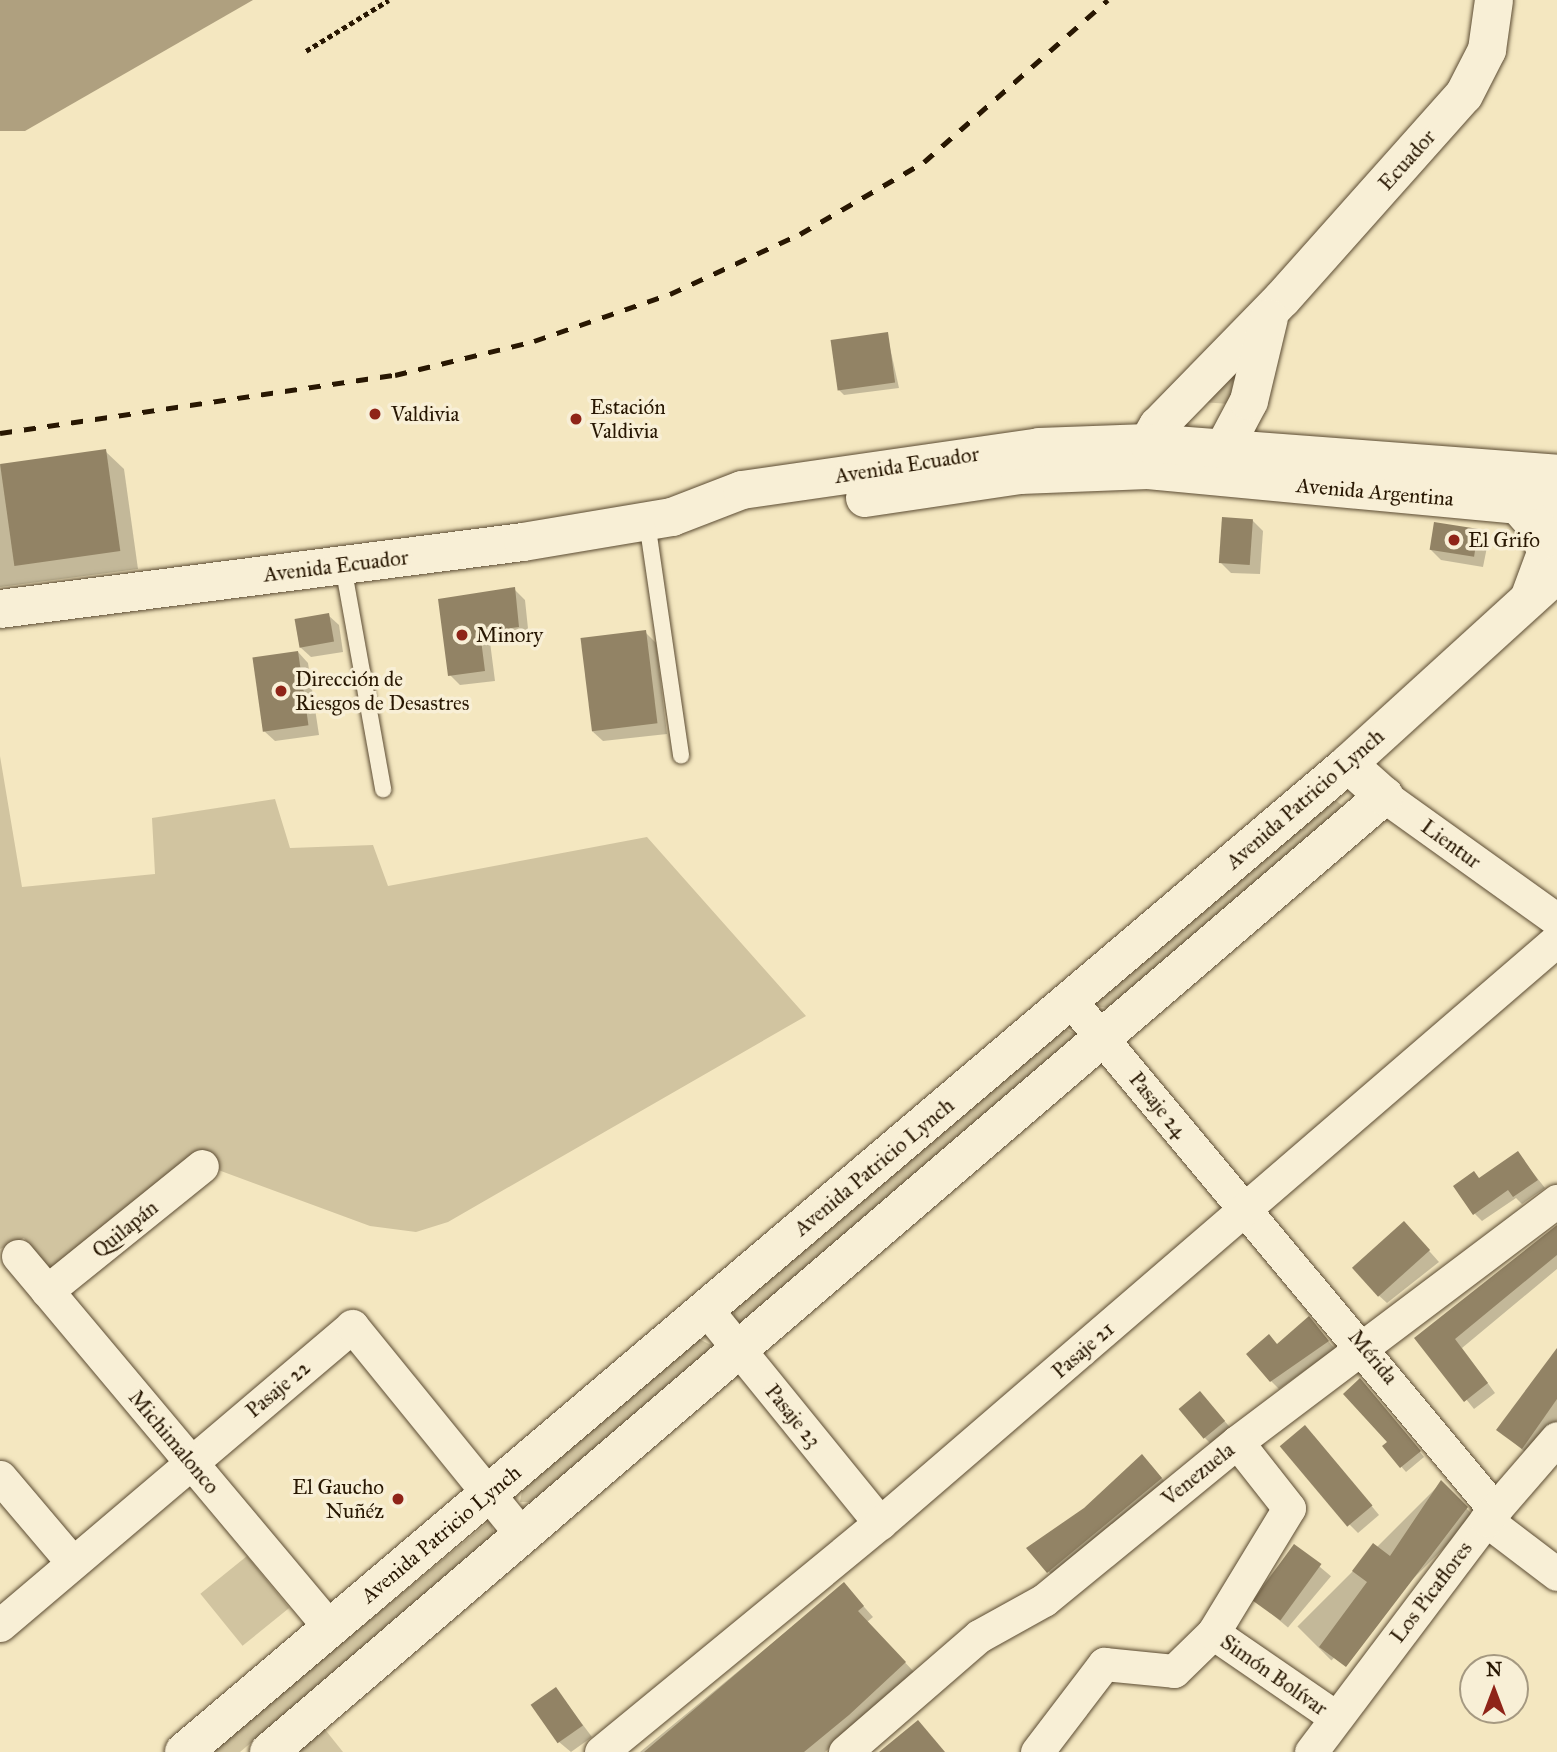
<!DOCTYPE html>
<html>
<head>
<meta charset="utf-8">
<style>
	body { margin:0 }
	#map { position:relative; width:1557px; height:1752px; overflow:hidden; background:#f4e7c0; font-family:"IM FELL Great Primer",serif }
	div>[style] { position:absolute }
	.green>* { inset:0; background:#d1c4a0; transform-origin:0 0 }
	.water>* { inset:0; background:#afa07f }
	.shadow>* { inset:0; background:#0003; transform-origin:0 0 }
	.building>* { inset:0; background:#928365; transform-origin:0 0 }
	.path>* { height:4.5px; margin-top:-2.25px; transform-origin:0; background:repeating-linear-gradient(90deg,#281702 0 5px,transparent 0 8.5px) }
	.roads { filter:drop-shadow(0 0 2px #5b4b32) drop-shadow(0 0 2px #5b4b32) }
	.lane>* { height:16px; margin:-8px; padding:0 8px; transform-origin:8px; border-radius:8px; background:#f8efd6 }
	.street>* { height:33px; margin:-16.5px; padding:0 16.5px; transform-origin:16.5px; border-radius:16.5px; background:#f8efd6 }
	.secondary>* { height:38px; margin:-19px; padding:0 19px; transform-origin:19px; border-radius:19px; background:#f8efd6 }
	.rail>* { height:5px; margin-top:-2.5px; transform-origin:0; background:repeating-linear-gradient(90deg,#281702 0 12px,transparent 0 24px) }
	.dots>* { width:19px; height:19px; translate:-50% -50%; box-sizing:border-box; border:4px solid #f8efd6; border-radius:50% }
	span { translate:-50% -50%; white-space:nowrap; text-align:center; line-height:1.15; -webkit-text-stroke:7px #f8efd6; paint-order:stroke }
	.street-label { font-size:21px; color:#281702 }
	.poi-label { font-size:21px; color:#281702 }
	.left { translate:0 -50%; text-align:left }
	.right { translate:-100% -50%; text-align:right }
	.north { position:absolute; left:1459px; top:1654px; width:70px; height:70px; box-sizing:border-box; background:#f8efd6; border:2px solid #a59981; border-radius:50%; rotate:0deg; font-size:19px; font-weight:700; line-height:28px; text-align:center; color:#281702 }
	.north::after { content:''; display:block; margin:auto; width:24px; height:32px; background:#8f2418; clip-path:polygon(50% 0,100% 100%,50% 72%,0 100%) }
</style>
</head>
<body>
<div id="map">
	<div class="green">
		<i style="clip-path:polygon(1236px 358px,1230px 404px,1201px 402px)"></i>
		<i style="clip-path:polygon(0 756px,22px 887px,155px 874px,152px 818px,275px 799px,290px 848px,373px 845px,388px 886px,647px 837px,806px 1016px,448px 1222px,416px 1232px,370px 1226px,194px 1161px,49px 1275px,24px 1238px,0 1249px)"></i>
		<i style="clip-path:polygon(1333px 798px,1345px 808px,1112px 1009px,1097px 1006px,1097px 999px)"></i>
		<i style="clip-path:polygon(1061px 1027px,1076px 1034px,1073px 1043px,743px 1324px,734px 1321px,734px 1307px)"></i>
		<i style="clip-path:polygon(697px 1338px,711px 1345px,709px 1353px,534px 1502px,520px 1502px,523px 1486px)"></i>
		<i style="clip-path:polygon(491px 1520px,494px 1536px,240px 1752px,209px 1752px)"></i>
		<i style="left:247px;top:1556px;width:67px;height:60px;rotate:51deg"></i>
		<i style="clip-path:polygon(323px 1727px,343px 1752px,290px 1752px)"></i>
	</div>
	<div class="water">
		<i style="clip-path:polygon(0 0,253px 0,25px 131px,0 131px)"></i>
	</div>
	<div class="shadow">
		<i style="clip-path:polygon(887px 334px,899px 388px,844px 395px,839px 390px)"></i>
		<i style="clip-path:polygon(105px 451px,124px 469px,138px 569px,0 587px,0 465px)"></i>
		<i style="clip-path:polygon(1252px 520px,1263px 531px,1260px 574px,1231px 573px,1220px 562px)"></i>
		<i style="clip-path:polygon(1477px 531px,1488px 542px,1483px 567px,1441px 560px,1431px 550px)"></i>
		<i style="clip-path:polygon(514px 589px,525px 600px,529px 638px,490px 642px,495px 681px,460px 685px,450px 675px,440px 600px)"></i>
		<i style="clip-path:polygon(328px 615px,339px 625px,343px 652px,311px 657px,300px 647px)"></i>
		<i style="clip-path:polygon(645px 632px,656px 643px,667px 734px,603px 741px,592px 731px)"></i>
		<i style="clip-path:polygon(298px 652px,308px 663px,319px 735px,275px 741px,264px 731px)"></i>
		<i style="clip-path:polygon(1518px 1154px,1545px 1188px,1522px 1204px,1516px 1198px,1482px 1221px,1475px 1214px,1480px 1180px)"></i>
		<i style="clip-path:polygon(1557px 1227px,1557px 1269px,1462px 1348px,1495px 1393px,1474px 1409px,1417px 1338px)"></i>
		<i style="clip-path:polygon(1414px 1234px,1439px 1262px,1387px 1303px,1376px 1293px)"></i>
		<i style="clip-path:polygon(1316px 1327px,1335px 1349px,1279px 1389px,1271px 1381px,1278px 1345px)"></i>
		<i style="clip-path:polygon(1557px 1350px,1557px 1421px,1531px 1457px,1499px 1430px)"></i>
		<i style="clip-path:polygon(1365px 1385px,1424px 1457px,1406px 1472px,1384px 1447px,1390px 1442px)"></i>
		<i style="clip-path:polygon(1210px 1404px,1234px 1432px,1215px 1448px,1205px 1438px)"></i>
		<i style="clip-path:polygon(1314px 1436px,1379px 1515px,1358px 1533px,1349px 1524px)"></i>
		<i style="clip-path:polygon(1151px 1465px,1170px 1488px,1058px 1581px,1048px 1571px,1085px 1509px)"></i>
		<i style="left:1441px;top:1483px;width:48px;height:203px;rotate:45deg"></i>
		<i style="left:1295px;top:1546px;width:47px;height:67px;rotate:40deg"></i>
		<i style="clip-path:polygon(844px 1584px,873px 1617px,867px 1622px,915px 1673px,825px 1752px,640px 1752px)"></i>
		<i style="clip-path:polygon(556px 1689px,592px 1737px,571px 1752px,559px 1742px)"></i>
	</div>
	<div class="building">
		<i style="left:888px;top:332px;width:51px;height:58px;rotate:82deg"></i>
		<i style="left:106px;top:449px;width:103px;height:107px;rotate:82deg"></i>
		<i style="left:1222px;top:517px;width:31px;height:46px;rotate:4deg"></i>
		<i style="left:1434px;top:522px;width:45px;height:28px;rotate:9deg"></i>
		<i style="clip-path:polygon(515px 587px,519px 627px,480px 632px,485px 671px,448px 676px,438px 599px)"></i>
		<i style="left:329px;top:613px;width:29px;height:35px;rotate:80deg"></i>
		<i style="left:646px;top:630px;width:94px;height:66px;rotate:83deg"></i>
		<i style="left:298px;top:651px;width:75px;height:46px;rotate:82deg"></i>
		<i style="clip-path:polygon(1518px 1151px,1538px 1180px,1513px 1197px,1508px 1190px,1473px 1215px,1453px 1186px,1474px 1171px,1479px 1178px)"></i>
		<i style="left:1404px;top:1221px;width:39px;height:70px;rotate:48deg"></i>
		<i style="clip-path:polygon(1557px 1225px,1557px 1255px,1455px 1339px,1488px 1383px,1464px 1402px,1414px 1338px)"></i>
		<i style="clip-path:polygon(1309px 1316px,1329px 1341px,1270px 1382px,1246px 1354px,1269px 1334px,1277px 1344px)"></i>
		<i style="clip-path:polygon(1557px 1348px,1557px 1399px,1522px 1449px,1496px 1430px)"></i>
		<i style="clip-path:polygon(1360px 1378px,1421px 1451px,1400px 1468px,1382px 1446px,1387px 1442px,1343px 1394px)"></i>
		<i style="left:1200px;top:1391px;width:39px;height:28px;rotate:50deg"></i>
		<i style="left:1305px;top:1425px;width:105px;height:33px;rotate:50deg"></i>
		<i style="clip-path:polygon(1142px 1454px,1162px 1478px,1047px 1573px,1026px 1548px,1084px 1508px)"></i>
		<i style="clip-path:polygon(1441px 1480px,1468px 1507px,1346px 1667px,1319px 1647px,1367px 1582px,1352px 1571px,1373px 1543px,1390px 1556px)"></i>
		<i style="left:1294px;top:1544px;width:34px;height:70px;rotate:36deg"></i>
		<i style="clip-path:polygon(844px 1582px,864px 1606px,858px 1611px,906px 1662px,849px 1715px,804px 1752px,644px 1752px)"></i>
		<i style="left:556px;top:1687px;width:47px;height:31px;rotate:55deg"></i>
		<i style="clip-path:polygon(918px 1720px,945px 1752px,879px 1752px)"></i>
	</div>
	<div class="path">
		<i style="left:306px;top:51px;width:97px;rotate:-31.6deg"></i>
	</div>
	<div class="roads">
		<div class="lane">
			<i style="left:647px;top:522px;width:236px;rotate:81.7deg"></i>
			<i style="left:343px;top:566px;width:227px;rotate:79.8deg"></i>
		</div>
		<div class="street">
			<i style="left:1384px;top:796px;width:213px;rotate:35.6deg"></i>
			<i style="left:1070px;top:1000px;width:664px;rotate:50.19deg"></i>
			<i style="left:18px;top:1256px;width:486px;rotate:50deg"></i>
			<i style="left:47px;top:1291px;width:199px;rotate:-38.9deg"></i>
			<i style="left:706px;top:1309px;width:276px;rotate:50.9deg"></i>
			<i style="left:0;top:1477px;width:111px;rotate:49.7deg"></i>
			<i style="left:1486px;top:1520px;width:89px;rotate:37.3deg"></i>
			<i style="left:0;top:1625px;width:462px;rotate:-40.3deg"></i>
			<i style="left:352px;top:1326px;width:267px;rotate:50.9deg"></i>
			<i style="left:1213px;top:1633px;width:148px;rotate:34.5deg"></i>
			<i style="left:601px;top:1752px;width:361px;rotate:-39.4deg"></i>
			<i style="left:880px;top:1523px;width:893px;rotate:-40.73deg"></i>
			<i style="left:845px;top:1752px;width:177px;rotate:-40.9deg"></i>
			<i style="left:979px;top:1636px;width:74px;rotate:-29deg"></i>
			<i style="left:1044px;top:1600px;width:249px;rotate:-39.3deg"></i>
			<i style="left:1237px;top:1442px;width:401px;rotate:-37deg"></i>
			<i style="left:1037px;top:1752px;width:111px;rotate:-52.7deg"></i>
			<i style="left:1104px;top:1664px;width:70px;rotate:5.7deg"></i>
			<i style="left:1174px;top:1671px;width:54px;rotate:-44.3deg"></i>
			<i style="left:1213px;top:1633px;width:146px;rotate:-58.7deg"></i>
			<i style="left:1289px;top:1508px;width:84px;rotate:-128.2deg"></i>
			<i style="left:1311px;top:1752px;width:291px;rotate:-53deg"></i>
			<i style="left:1486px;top:1520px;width:108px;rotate:-49.1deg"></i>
		</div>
		<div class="secondary">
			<i style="left:1148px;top:465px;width:22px;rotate:-90deg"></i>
			<i style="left:1148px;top:443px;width:20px;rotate:-60deg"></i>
			<i style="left:1158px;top:426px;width:177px;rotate:-45.7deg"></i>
			<i style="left:1282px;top:299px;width:273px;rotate:-48.3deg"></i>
			<i style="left:1464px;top:95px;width:51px;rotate:-62.9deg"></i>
			<i style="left:1487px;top:50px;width:50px;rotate:-82deg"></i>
			<i style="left:1206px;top:465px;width:23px;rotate:-41deg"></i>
			<i style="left:1223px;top:450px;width:55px;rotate:-62deg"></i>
			<i style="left:1249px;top:401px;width:85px;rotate:-76.5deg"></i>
			<i style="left:865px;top:498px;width:157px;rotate:-8.4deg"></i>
			<i style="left:1020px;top:475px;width:128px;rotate:-2.2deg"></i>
			<i style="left:1148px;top:470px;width:411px;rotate:5.4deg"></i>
			<i style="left:1518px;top:505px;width:30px;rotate:49deg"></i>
			<i style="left:1538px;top:528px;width:26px;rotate:72deg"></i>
			<i style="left:1546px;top:553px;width:49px;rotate:110.3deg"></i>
			<i style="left:0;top:609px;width:527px;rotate:-7.3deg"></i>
			<i style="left:523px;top:542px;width:151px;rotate:-9.5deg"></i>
			<i style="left:672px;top:517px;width:75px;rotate:-21.1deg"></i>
			<i style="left:742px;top:490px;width:300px;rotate:-8.2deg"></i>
			<i style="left:1039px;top:447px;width:109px;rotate:-2.1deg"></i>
			<i style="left:1148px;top:443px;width:410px;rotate:4.3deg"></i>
			<i style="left:184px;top:1752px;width:1527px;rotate:-40.32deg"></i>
			<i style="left:1348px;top:764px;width:282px;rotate:-42.3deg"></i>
			<i style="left:269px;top:1752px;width:1469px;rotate:-40.61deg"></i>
			<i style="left:1384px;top:796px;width:48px;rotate:-138.4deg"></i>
		</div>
	</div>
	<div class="rail">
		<i style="left:0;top:433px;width:399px;rotate:-8.4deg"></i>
		<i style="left:395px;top:375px;width:143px;rotate:-13.7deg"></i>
		<i style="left:534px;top:341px;width:144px;rotate:-19.1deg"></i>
		<i style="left:670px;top:294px;width:143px;rotate:-24.8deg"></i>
		<i style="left:800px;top:234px;width:143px;rotate:-30.1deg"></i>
		<i style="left:924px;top:162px;width:245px;rotate:-41.4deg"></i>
	</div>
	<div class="dots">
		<i style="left:375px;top:414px;background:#8f2418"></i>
		<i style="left:576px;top:419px;background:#8f2418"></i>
		<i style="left:1454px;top:540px;background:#8f2418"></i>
		<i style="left:462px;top:635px;background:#8f2418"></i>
		<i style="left:281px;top:691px;background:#8f2418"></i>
		<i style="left:398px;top:1499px;background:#8f2418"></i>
	</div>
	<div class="street-label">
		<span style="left:1407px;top:160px;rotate:-48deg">Ecuador</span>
		<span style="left:907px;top:465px;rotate:-9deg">Avenida Ecuador</span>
		<span style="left:1375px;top:492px;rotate:5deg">Avenida Argentina</span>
		<span style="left:336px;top:566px;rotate:-7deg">Avenida Ecuador</span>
		<span style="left:1305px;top:799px;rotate:-41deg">Avenida Patricio Lynch</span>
		<span style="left:1451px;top:844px;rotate:36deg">Lientur</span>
		<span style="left:1158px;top:1105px;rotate:51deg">Pasaje 24</span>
		<span style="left:874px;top:1167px;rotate:-40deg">Avenida Patricio Lynch</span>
		<span style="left:125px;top:1229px;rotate:-39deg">Quilapán</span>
		<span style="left:1083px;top:1350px;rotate:-41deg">Pasaje 21</span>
		<span style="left:1373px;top:1357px;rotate:50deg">Mérida</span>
		<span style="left:278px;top:1389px;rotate:-40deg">Pasaje 22</span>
		<span style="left:793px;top:1416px;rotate:51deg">Pasaje 23</span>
		<span style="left:174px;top:1442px;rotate:50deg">Michimalonco</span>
		<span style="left:1198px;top:1474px;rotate:-39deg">Venezuela</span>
		<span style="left:441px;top:1534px;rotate:-40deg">Avenida Patricio Lynch</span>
		<span style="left:1431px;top:1592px;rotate:-53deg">Los Picaflores</span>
		<span style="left:1274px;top:1675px;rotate:35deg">Simón Bolívar</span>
	</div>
	<div class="poi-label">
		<span class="left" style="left:590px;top:419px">Estación<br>Valdivia</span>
		<span class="left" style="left:391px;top:414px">Valdivia</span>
		<span class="left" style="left:1468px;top:540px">El Grifo</span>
		<span class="left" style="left:476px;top:635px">Minory</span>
		<span class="left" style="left:295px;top:691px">Dirección de<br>Riesgos de Desastres</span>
		<span class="right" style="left:384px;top:1499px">El Gaucho<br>Nuñéz</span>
	</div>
	<div class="north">N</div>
</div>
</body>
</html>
